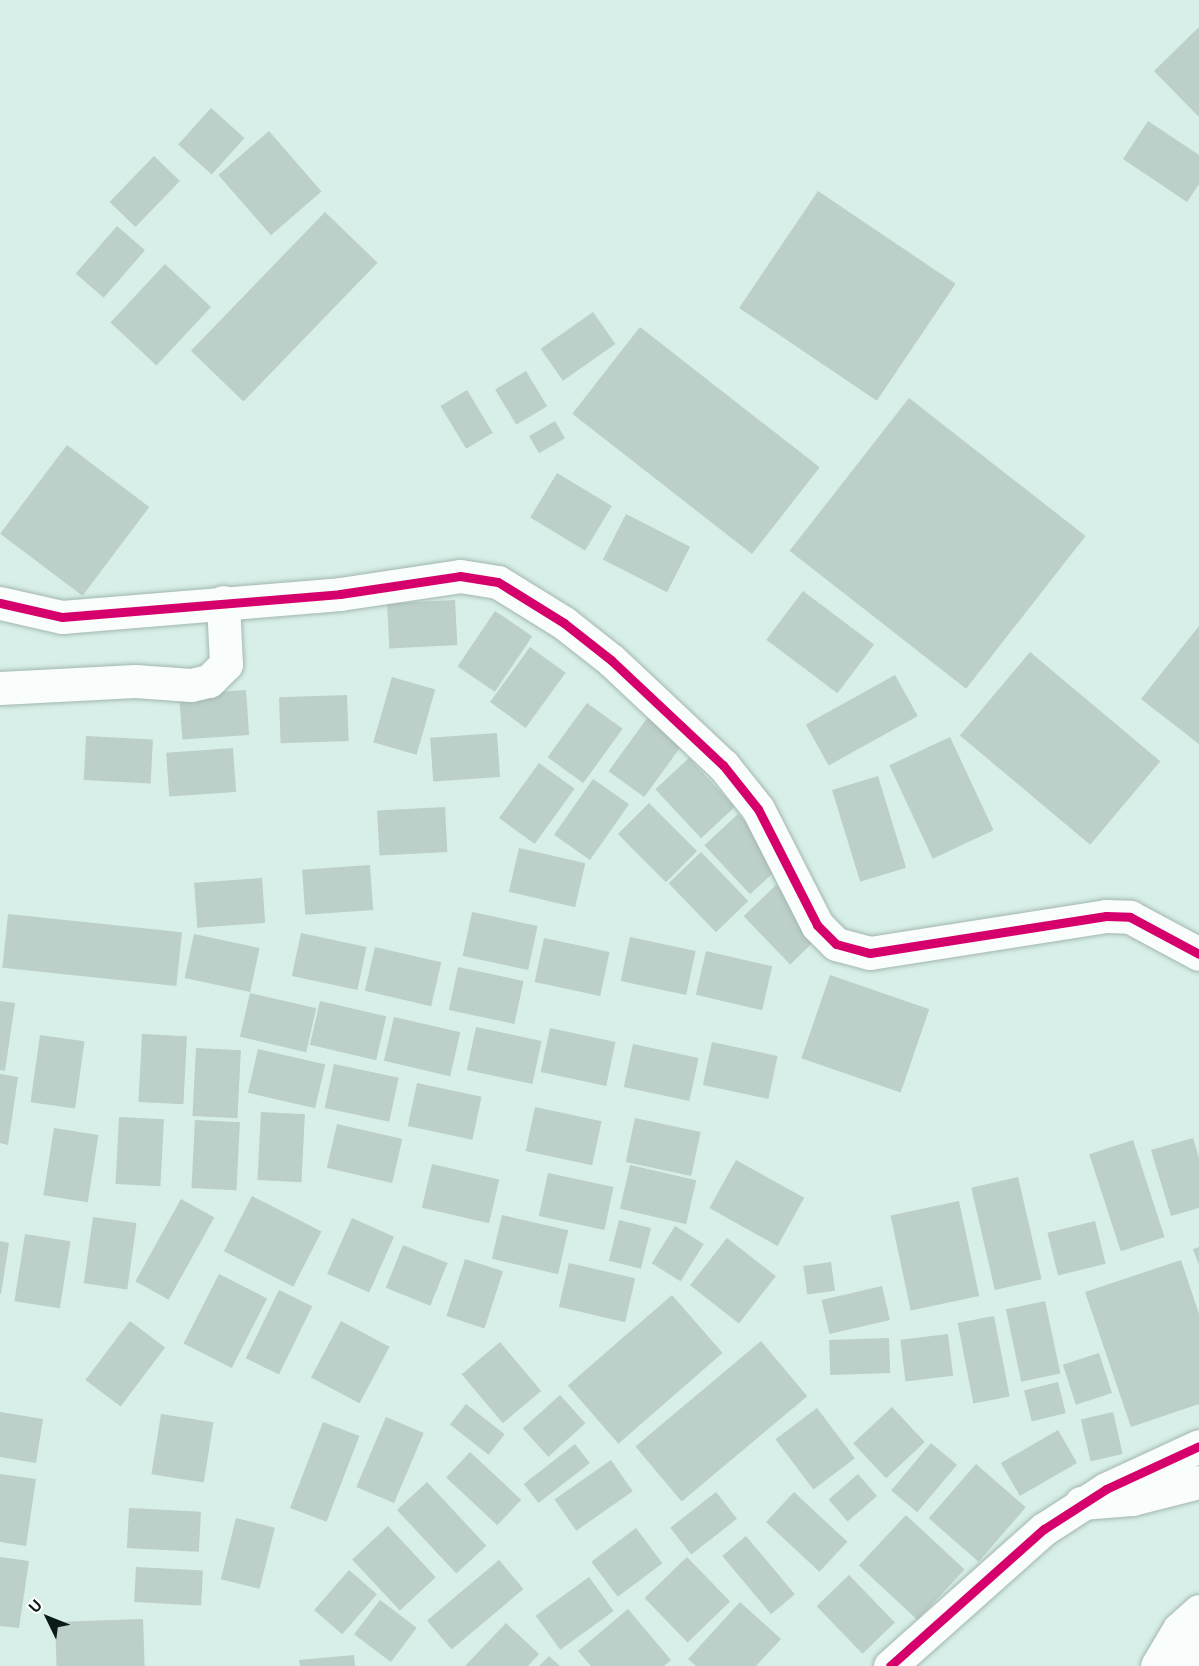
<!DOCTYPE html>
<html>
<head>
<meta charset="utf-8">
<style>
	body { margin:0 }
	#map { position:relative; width:1199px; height:1666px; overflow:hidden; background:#d7efe8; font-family:Ubuntu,sans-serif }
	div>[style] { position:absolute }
	.building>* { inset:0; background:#bccfc9; transform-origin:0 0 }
	.roads { filter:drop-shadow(0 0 2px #a3b6b0) drop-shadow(0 0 2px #a3b6b0) }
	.street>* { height:33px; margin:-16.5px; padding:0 16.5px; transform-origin:16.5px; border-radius:16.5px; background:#f9fdfc }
	.highway>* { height:33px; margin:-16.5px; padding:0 16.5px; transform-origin:16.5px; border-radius:16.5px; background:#f9fdfc }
	.cycleway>* { height:9px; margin:-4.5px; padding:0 4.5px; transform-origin:4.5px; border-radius:4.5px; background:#d6006c }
	span { translate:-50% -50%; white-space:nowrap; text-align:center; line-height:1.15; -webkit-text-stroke:4.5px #fff; paint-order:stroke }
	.north { position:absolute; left:18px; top:1588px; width:60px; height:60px; -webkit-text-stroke:4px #fff; paint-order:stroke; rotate:313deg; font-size:16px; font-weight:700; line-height:24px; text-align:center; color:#0b1b17 }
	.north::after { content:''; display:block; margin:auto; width:21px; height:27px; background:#0b1b17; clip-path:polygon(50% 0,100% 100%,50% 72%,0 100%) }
</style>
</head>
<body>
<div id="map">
	<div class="building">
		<i style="clip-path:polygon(1199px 27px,1199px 117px,1154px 71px)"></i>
		<i style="left:211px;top:108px;width:45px;height:49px;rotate:42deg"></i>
		<i style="clip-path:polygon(1148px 121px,1199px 155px,1199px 184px,1187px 202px,1123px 159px)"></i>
		<i style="left:269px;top:131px;width:80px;height:67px;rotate:49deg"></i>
		<i style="left:154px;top:156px;width:36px;height:64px;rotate:44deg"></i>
		<i style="left:818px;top:191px;width:166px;height:141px;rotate:34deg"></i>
		<i style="left:325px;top:212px;width:73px;height:193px;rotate:44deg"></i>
		<i style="left:117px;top:226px;width:37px;height:63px;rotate:41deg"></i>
		<i style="left:165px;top:264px;width:63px;height:80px;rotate:43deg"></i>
		<i style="left:593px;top:312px;width:39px;height:64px;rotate:55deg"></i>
		<i style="left:640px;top:327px;width:228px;height:110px;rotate:38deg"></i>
		<i style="left:526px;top:371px;width:41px;height:36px;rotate:59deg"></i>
		<i style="left:467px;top:390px;width:50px;height:31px;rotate:59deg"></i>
		<i style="left:909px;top:398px;width:224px;height:194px;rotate:38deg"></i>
		<i style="left:555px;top:421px;width:20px;height:30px;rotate:60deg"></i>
		<i style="left:67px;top:445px;width:103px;height:111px;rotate:37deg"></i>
		<i style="left:557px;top:473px;width:64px;height:52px;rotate:31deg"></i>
		<i style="left:626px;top:514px;width:72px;height:51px;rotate:27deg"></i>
		<i style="left:803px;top:591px;width:89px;height:61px;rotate:37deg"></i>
		<i style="left:455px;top:600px;width:45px;height:68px;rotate:87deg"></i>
		<i style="left:495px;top:611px;width:45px;height:67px;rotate:34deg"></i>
		<i style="clip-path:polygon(1199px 626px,1199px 744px,1141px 699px)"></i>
		<i style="left:530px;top:647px;width:44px;height:68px;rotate:36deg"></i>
		<i style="left:1030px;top:652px;width:170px;height:109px;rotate:40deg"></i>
		<i style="left:895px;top:675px;width:47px;height:102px;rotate:61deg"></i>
		<i style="left:392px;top:677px;width:45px;height:68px;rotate:16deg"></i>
		<i style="left:246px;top:690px;width:45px;height:67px;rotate:86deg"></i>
		<i style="left:347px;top:695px;width:46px;height:68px;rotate:88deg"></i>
		<i style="left:587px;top:703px;width:44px;height:67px;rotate:36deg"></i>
		<i style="left:648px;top:717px;width:44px;height:67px;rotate:36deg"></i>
		<i style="left:497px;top:733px;width:44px;height:67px;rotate:86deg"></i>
		<i style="left:86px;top:736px;width:67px;height:44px;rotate:3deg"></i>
		<i style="left:950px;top:737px;width:103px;height:67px;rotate:65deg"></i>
		<i style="left:233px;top:748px;width:44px;height:67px;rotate:86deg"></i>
		<i style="left:689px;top:758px;width:67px;height:46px;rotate:47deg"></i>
		<i style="left:539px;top:763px;width:44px;height:68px;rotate:36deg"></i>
		<i style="left:878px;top:776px;width:96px;height:48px;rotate:73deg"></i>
		<i style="left:593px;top:779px;width:44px;height:68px;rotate:35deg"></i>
		<i style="left:649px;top:803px;width:68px;height:44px;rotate:45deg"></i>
		<i style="left:445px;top:807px;width:45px;height:68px;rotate:87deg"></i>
		<i style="left:738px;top:814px;width:67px;height:46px;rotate:47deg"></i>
		<i style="left:519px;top:848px;width:68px;height:45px;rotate:13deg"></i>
		<i style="left:701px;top:852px;width:68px;height:45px;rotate:46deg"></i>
		<i style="left:370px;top:865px;width:45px;height:68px;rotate:86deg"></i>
		<i style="left:262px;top:878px;width:45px;height:68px;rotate:86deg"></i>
		<i style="left:776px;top:885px;width:67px;height:45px;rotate:46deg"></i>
		<i style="left:472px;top:912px;width:67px;height:45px;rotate:12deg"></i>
		<i style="left:8px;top:914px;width:175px;height:54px;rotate:6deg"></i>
		<i style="left:301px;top:933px;width:67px;height:44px;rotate:12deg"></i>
		<i style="left:194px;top:934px;width:67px;height:45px;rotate:12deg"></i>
		<i style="left:630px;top:937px;width:67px;height:45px;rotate:12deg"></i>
		<i style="left:544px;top:938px;width:67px;height:45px;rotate:12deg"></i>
		<i style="left:375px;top:947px;width:68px;height:45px;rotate:13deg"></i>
		<i style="left:706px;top:951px;width:68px;height:45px;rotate:13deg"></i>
		<i style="left:458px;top:967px;width:67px;height:44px;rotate:12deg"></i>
		<i style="left:830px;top:975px;width:105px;height:88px;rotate:19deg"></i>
		<i style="left:250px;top:993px;width:68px;height:45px;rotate:13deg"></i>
		<i style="clip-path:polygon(0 1001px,15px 1003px,5px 1071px,0 1070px)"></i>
		<i style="left:320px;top:1001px;width:68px;height:45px;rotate:13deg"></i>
		<i style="left:394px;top:1017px;width:68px;height:45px;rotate:13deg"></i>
		<i style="left:476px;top:1027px;width:67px;height:44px;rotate:12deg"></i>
		<i style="left:550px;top:1028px;width:67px;height:45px;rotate:12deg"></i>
		<i style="left:142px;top:1034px;width:45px;height:68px;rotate:3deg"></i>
		<i style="left:40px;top:1035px;width:45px;height:68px;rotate:8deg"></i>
		<i style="left:712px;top:1042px;width:67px;height:44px;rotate:12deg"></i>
		<i style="left:633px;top:1044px;width:67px;height:44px;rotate:12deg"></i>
		<i style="left:196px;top:1048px;width:45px;height:68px;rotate:3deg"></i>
		<i style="left:258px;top:1049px;width:69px;height:45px;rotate:13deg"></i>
		<i style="left:334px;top:1064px;width:66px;height:45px;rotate:12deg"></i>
		<i style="clip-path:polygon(0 1074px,18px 1077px,8px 1145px,0 1143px)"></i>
		<i style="left:417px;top:1083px;width:66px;height:44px;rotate:12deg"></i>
		<i style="left:535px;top:1107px;width:68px;height:45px;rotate:12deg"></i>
		<i style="left:261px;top:1112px;width:44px;height:68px;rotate:3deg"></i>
		<i style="left:119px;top:1117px;width:45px;height:67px;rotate:3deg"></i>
		<i style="left:635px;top:1118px;width:67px;height:45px;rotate:12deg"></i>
		<i style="left:195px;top:1120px;width:45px;height:68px;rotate:3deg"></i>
		<i style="left:337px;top:1124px;width:67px;height:45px;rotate:13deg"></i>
		<i style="left:54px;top:1128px;width:45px;height:68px;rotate:9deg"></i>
		<i style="clip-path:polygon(1193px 1138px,1199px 1158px,1199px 1208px,1171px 1216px,1151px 1150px)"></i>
		<i style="left:1133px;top:1140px;width:102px;height:46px;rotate:72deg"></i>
		<i style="left:736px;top:1160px;width:78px;height:55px;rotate:29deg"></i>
		<i style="left:432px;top:1164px;width:69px;height:45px;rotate:13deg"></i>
		<i style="left:630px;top:1165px;width:68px;height:45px;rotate:13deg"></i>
		<i style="left:548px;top:1173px;width:67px;height:44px;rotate:12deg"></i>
		<i style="left:1018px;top:1177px;width:105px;height:48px;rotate:77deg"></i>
		<i style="left:252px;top:1196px;width:78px;height:62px;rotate:27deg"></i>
		<i style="left:181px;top:1199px;width:38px;height:94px;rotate:29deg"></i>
		<i style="left:959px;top:1201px;width:97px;height:70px;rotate:78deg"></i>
		<i style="left:502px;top:1215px;width:68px;height:45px;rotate:13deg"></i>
		<i style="left:93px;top:1217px;width:44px;height:67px;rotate:8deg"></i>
		<i style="left:352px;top:1218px;width:46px;height:61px;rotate:24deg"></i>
		<i style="left:619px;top:1220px;width:33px;height:42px;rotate:14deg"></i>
		<i style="left:1095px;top:1221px;width:44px;height:49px;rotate:76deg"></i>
		<i style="left:675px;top:1226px;width:34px;height:44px;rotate:32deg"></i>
		<i style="left:25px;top:1234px;width:46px;height:68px;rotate:9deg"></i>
		<i style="left:727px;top:1238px;width:62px;height:60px;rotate:38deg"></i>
		<i style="clip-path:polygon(0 1241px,9px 1243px,1px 1294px,0 1294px)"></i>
		<i style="left:403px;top:1245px;width:48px;height:46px;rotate:22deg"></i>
		<i style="clip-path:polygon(1199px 1247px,1199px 1265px,1193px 1249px)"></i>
		<i style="left:465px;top:1259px;width:40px;height:60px;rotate:18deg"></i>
		<i style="clip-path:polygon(1181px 1260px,1199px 1314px,1199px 1404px,1131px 1427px,1085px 1292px)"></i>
		<i style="left:831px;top:1262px;width:29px;height:28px;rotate:82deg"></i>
		<i style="left:569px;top:1263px;width:68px;height:45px;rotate:13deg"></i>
		<i style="left:219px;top:1274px;width:54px;height:78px;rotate:27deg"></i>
		<i style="left:882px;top:1286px;width:35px;height:62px;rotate:77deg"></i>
		<i style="left:279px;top:1290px;width:37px;height:76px;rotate:26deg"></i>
		<i style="left:672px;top:1295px;width:77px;height:138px;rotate:49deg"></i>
		<i style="left:1045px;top:1301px;width:74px;height:40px;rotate:78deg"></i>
		<i style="left:994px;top:1316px;width:82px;height:37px;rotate:79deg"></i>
		<i style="left:130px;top:1321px;width:44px;height:74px;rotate:37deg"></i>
		<i style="left:341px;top:1321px;width:55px;height:64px;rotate:28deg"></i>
		<i style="left:948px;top:1334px;width:42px;height:48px;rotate:83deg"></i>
		<i style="left:889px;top:1338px;width:35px;height:60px;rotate:88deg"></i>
		<i style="left:761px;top:1341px;width:72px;height:164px;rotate:50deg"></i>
		<i style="left:500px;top:1342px;width:64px;height:50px;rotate:50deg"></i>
		<i style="left:1099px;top:1353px;width:42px;height:38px;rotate:72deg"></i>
		<i style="left:1058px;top:1382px;width:32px;height:35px;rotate:76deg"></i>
		<i style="left:560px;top:1395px;width:38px;height:50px;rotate:48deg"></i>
		<i style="left:466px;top:1404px;width:49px;height:26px;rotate:38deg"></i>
		<i style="left:892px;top:1407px;width:48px;height:53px;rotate:47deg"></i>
		<i style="left:817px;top:1408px;width:63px;height:52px;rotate:53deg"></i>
		<i style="clip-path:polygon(0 1412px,43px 1419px,36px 1463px,0 1457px)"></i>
		<i style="left:1113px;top:1412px;width:43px;height:33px;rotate:77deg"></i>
		<i style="left:161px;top:1414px;width:53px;height:61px;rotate:9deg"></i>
		<i style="left:386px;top:1417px;width:41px;height:76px;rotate:23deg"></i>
		<i style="left:323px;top:1422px;width:39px;height:92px;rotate:21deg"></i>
		<i style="left:1058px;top:1430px;width:38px;height:66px;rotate:60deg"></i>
		<i style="left:931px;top:1443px;width:34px;height:62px;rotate:40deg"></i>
		<i style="left:575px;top:1444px;width:24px;height:65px;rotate:52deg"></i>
		<i style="left:470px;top:1452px;width:70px;height:35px;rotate:43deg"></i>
		<i style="left:611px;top:1460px;width:38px;height:69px;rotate:55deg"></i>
		<i style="left:976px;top:1464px;width:66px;height:72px;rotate:41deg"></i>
		<i style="clip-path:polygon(0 1474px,36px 1479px,26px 1546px,0 1542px)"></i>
		<i style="left:858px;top:1474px;width:29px;height:39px;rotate:49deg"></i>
		<i style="left:427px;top:1482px;width:87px;height:41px;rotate:47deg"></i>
		<i style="left:716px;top:1492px;width:34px;height:58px;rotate:52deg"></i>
		<i style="left:794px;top:1492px;width:73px;height:41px;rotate:43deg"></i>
		<i style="left:129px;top:1508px;width:72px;height:40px;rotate:3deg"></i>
		<i style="left:906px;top:1515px;width:80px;height:69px;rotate:43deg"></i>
		<i style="left:236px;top:1518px;width:40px;height:63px;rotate:14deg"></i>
		<i style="left:388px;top:1526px;width:70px;height:49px;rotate:47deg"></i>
		<i style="left:636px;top:1528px;width:44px;height:56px;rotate:53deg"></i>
		<i style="left:746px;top:1536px;width:76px;height:31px;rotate:50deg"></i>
		<i style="clip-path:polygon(0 1557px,29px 1561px,19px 1628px,0 1626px)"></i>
		<i style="left:687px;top:1557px;width:62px;height:59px;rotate:46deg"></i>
		<i style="left:499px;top:1560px;width:38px;height:94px;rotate:50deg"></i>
		<i style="left:136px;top:1567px;width:67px;height:35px;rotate:3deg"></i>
		<i style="left:349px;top:1570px;width:37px;height:53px;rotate:41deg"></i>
		<i style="left:849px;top:1575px;width:66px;height:45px;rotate:46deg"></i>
		<i style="left:589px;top:1577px;width:42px;height:66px;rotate:54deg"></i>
		<i style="left:380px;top:1600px;width:46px;height:43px;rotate:37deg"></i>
		<i style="clip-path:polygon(740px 1602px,781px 1639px,756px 1666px,696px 1666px,688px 1659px)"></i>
		<i style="clip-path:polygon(628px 1609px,671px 1660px,664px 1666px,591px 1666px,578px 1651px)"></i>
		<i style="left:143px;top:1619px;width:47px;height:88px;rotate:88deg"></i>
		<i style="clip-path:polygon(506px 1623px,539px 1654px,528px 1666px,465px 1666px)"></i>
		<i style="clip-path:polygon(354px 1655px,355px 1666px,300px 1666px,299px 1660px)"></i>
		<i style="clip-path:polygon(549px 1656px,560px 1666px,539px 1666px)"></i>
	</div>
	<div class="roads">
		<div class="street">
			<i style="left:0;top:603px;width:64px;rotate:12.7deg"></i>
			<i style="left:62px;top:617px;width:279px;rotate:-4.7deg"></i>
			<i style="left:340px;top:594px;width:121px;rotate:-8.5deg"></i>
			<i style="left:460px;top:576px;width:38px;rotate:9deg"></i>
			<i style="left:498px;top:582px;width:78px;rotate:31.8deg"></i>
			<i style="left:564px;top:623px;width:60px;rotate:38.2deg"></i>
			<i style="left:611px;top:660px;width:154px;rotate:43.2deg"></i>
			<i style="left:723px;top:765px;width:56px;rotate:51.5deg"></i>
			<i style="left:758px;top:809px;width:130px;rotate:63deg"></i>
			<i style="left:817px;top:925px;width:27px;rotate:45deg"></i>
			<i style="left:836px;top:944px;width:35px;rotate:15deg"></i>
			<i style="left:870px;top:953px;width:239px;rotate:-8.9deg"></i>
			<i style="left:1106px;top:916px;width:24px;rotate:2deg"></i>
			<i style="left:1130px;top:917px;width:78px;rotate:28.2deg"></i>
			<i style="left:0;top:688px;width:135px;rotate:-3deg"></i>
			<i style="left:135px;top:681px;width:56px;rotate:4.1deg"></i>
			<i style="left:191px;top:685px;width:18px;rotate:-13deg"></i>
			<i style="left:209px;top:681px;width:24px;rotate:-45deg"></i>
			<i style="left:226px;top:664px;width:62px;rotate:-92.8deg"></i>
			<i style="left:890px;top:1666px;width:206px;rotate:-41.7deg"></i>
			<i style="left:1044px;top:1529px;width:74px;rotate:-32.8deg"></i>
			<i style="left:1106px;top:1489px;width:102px;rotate:-24.8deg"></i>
		</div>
		<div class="highway">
			<i style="left:1081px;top:1503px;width:51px;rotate:-4.5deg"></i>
			<i style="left:1132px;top:1499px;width:69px;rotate:-14.2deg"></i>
			<i style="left:1157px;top:1666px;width:43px;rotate:-59.3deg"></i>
			<i style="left:1179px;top:1629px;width:27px;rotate:-42deg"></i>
			<i style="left:1173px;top:1666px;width:33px;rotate:-38deg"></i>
		</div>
	</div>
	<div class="cycleway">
		<i style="left:0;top:603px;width:64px;rotate:12.7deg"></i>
		<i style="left:62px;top:617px;width:279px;rotate:-4.7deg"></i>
		<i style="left:340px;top:594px;width:121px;rotate:-8.5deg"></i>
		<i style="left:460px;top:576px;width:38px;rotate:9deg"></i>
		<i style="left:498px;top:582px;width:78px;rotate:31.8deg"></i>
		<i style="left:564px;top:623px;width:60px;rotate:38.2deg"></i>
		<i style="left:611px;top:660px;width:154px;rotate:43.2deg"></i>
		<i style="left:723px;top:765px;width:56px;rotate:51.5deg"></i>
		<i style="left:758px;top:809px;width:130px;rotate:63deg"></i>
		<i style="left:817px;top:925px;width:27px;rotate:45deg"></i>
		<i style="left:836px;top:944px;width:35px;rotate:15deg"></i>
		<i style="left:870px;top:953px;width:239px;rotate:-8.9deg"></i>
		<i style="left:1106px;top:916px;width:24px;rotate:2deg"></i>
		<i style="left:1130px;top:917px;width:78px;rotate:28.2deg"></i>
		<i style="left:890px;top:1666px;width:206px;rotate:-41.7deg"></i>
		<i style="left:1044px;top:1529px;width:74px;rotate:-32.8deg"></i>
		<i style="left:1106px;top:1489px;width:102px;rotate:-24.8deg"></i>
	</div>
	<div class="north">U</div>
</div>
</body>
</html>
